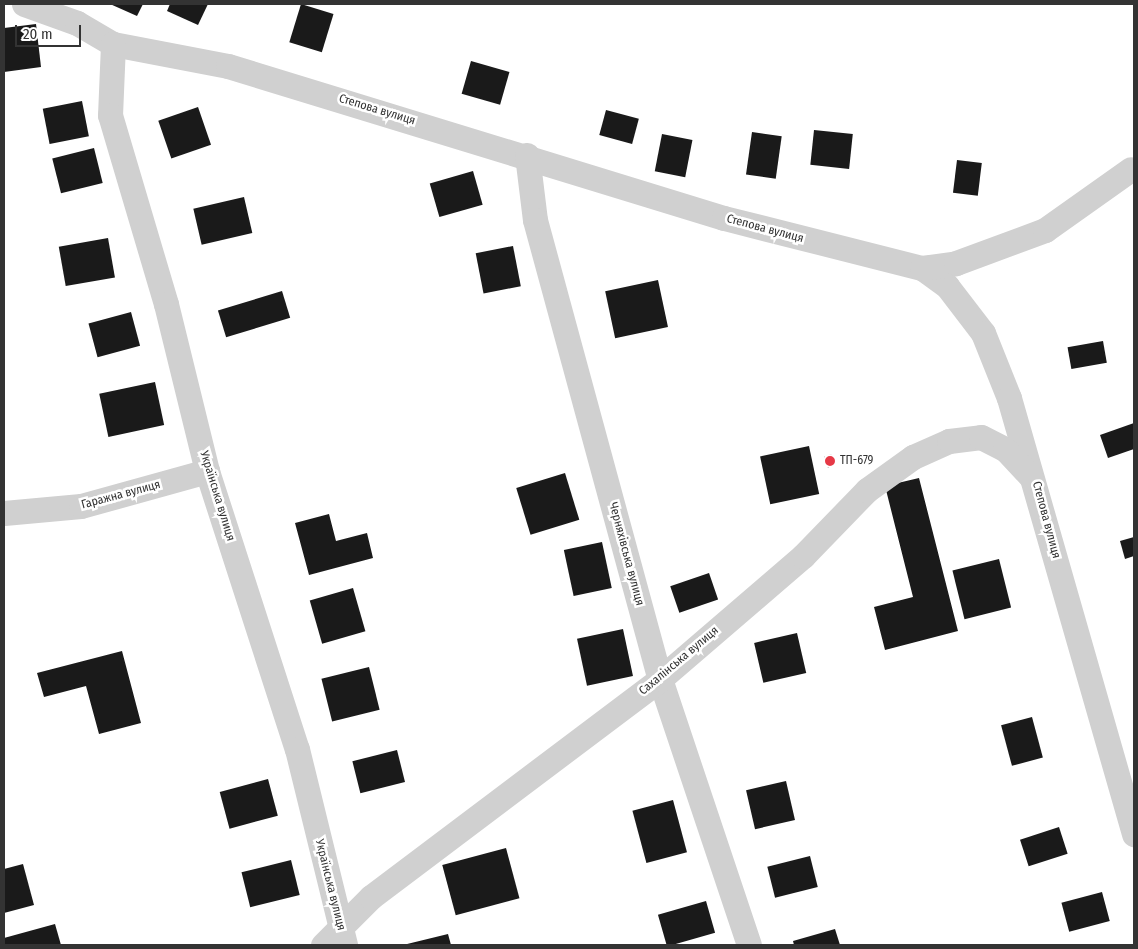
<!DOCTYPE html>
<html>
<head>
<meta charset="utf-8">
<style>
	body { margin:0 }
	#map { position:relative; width:1138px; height:949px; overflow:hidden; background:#fff; font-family:"Fira Sans Condensed",sans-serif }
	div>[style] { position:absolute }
	.building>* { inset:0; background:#1a1a1a; transform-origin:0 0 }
	.street>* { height:25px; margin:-12.5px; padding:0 12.5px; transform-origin:12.5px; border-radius:12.5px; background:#d0d0d0 }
	.dots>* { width:14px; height:14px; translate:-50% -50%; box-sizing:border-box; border:2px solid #fff; border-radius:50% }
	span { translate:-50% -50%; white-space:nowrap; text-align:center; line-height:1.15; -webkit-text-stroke:5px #fff; paint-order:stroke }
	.street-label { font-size:12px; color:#333 }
	.poi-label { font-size:12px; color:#333 }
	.left { translate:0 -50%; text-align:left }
	.frame { position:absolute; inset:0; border:5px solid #333; pointer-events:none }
	.scale { position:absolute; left:15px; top:25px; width:66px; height:22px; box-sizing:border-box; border:2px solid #333; border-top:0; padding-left:6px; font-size:15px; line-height:18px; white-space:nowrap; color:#333; -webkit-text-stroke:4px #fff; paint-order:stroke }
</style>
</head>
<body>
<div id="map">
	<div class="building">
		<i style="clip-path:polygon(110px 4px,143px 4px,137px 16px)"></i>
		<i style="clip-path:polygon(170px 4px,208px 4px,198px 25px,167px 11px)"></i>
		<i style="left:301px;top:4px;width:34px;height:40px;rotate:17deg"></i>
		<i style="clip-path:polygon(36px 24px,41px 67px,4px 72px,4px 28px)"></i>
		<i style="left:471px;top:61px;width:40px;height:34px;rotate:16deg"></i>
		<i style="left:82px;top:101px;width:36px;height:40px;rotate:79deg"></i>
		<i style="left:198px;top:107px;width:40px;height:42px;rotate:71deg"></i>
		<i style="left:606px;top:110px;width:34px;height:26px;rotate:15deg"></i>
		<i style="left:814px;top:130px;width:39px;height:35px;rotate:6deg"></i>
		<i style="left:752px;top:132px;width:30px;height:43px;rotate:8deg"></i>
		<i style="left:662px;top:134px;width:31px;height:38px;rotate:11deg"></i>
		<i style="left:94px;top:148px;width:36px;height:43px;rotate:76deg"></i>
		<i style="left:957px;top:160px;width:25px;height:33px;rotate:7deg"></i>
		<i style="left:473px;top:171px;width:35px;height:45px;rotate:74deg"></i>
		<i style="left:244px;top:197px;width:37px;height:52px;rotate:77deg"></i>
		<i style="left:108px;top:238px;width:40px;height:50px;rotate:80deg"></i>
		<i style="left:513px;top:246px;width:41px;height:38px;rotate:79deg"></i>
		<i style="left:658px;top:280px;width:48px;height:54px;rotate:78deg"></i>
		<i style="left:282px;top:291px;width:28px;height:67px;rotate:73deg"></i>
		<i style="left:131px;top:312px;width:35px;height:44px;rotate:75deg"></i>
		<i style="left:1103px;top:341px;width:22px;height:36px;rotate:80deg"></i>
		<i style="left:155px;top:382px;width:44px;height:57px;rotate:78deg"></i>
		<i style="clip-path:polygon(1134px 423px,1134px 449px,1108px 458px,1100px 435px)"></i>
		<i style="left:809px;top:446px;width:49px;height:50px;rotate:78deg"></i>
		<i style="clip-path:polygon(831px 454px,835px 464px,828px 468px,824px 457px)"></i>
		<i style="left:565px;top:473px;width:49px;height:51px;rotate:73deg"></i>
		<i style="clip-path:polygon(919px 478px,958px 631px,885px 650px,874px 607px,913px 597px,885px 486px)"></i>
		<i style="clip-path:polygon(329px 514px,336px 541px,367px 533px,373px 558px,309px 575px,295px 523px)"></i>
		<i style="clip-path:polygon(1134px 537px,1134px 556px,1125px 559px,1120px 541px)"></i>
		<i style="left:602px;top:542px;width:47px;height:39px;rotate:78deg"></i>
		<i style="left:999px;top:559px;width:50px;height:48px;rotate:76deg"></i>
		<i style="left:709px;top:573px;width:28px;height:41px;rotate:71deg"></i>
		<i style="left:353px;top:588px;width:45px;height:45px;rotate:74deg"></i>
		<i style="left:623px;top:629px;width:48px;height:47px;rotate:78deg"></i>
		<i style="left:797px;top:633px;width:41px;height:44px;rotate:77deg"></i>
		<i style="clip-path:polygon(122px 651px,141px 723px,99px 734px,86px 686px,44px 697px,37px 673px)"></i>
		<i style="left:369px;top:667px;width:44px;height:49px;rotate:76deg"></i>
		<i style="left:1032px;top:717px;width:42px;height:32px;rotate:75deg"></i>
		<i style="left:397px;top:750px;width:33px;height:46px;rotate:76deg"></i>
		<i style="left:268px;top:779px;width:38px;height:50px;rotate:75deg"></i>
		<i style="left:786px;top:781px;width:40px;height:41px;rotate:77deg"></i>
		<i style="left:673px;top:800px;width:54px;height:42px;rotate:75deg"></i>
		<i style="left:1059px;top:827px;width:28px;height:41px;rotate:72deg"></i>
		<i style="left:506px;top:848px;width:52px;height:66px;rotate:75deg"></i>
		<i style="left:810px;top:856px;width:32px;height:44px;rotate:76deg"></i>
		<i style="left:291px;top:860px;width:36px;height:51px;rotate:76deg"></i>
		<i style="clip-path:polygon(23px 864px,34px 905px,4px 913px,4px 869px)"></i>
		<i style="left:1102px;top:892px;width:30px;height:42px;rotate:75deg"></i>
		<i style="left:706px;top:901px;width:33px;height:50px;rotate:74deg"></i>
		<i style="clip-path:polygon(55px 924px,61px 945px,4px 945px,4px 938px)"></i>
		<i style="clip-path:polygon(835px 929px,840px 945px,794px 945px,793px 941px)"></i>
		<i style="clip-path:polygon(448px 934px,451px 945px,403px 945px)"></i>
	</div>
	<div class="street">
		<i style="left:24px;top:4px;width:56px;rotate:19.7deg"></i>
		<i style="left:77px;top:23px;width:42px;rotate:30.3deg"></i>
		<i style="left:113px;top:44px;width:117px;rotate:10.8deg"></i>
		<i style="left:228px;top:66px;width:519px;rotate:17.04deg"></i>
		<i style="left:724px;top:218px;width:204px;rotate:14.2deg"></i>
		<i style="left:922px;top:268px;width:31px;rotate:36deg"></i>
		<i style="left:947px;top:286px;width:59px;rotate:52.5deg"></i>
		<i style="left:983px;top:333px;width:70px;rotate:68.2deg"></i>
		<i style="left:1009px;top:398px;width:454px;rotate:74deg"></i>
		<i style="left:113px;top:44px;width:71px;rotate:92.4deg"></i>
		<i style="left:110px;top:115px;width:197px;rotate:73.5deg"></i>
		<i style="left:166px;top:304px;width:172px;rotate:76.2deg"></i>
		<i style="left:207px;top:471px;width:292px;rotate:72.1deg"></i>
		<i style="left:297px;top:749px;width:202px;rotate:76.2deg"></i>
		<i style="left:527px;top:155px;width:65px;rotate:83deg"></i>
		<i style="left:535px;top:220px;width:476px;rotate:74.8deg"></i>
		<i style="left:660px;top:679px;width:280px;rotate:71.5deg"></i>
		<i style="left:922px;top:268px;width:34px;rotate:-8deg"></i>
		<i style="left:956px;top:263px;width:95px;rotate:-20.3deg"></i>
		<i style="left:1045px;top:230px;width:105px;rotate:-35.3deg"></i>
		<i style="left:4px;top:513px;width:77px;rotate:-5.2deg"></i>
		<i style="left:81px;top:506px;width:131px;rotate:-15.5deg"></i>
		<i style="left:323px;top:945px;width:68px;rotate:-45deg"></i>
		<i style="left:371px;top:897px;width:362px;rotate:-37deg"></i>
		<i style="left:660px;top:679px;width:189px;rotate:-40.7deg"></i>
		<i style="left:803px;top:556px;width:92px;rotate:-45.9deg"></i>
		<i style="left:867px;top:490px;width:57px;rotate:-35.7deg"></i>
		<i style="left:913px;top:457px;width:39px;rotate:-24deg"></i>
		<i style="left:949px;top:441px;width:32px;rotate:-7deg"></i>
		<i style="left:981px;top:437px;width:27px;rotate:27deg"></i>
		<i style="left:1005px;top:449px;width:37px;rotate:47deg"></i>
	</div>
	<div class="dots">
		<i style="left:830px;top:461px;background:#e63946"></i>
	</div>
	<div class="street-label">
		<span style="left:377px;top:110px;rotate:17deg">Степова вулиця</span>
		<span style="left:765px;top:229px;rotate:15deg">Степова вулиця</span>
		<span style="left:121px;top:495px;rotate:-15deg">Гаражна вулиця</span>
		<span style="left:217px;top:496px;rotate:73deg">Українська вулиця</span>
		<span style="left:1046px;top:520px;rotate:75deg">Степова вулиця</span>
		<span style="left:626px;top:554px;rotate:75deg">Черняхівська вулиця</span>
		<span style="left:679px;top:661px;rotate:-40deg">Сахалінська вулиця</span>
		<span style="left:330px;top:885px;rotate:76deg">Українська вулиця</span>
	</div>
	<div class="poi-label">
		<span class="left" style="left:840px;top:461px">ТП-679</span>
	</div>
	<div class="frame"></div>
	<div class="scale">20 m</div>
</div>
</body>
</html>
